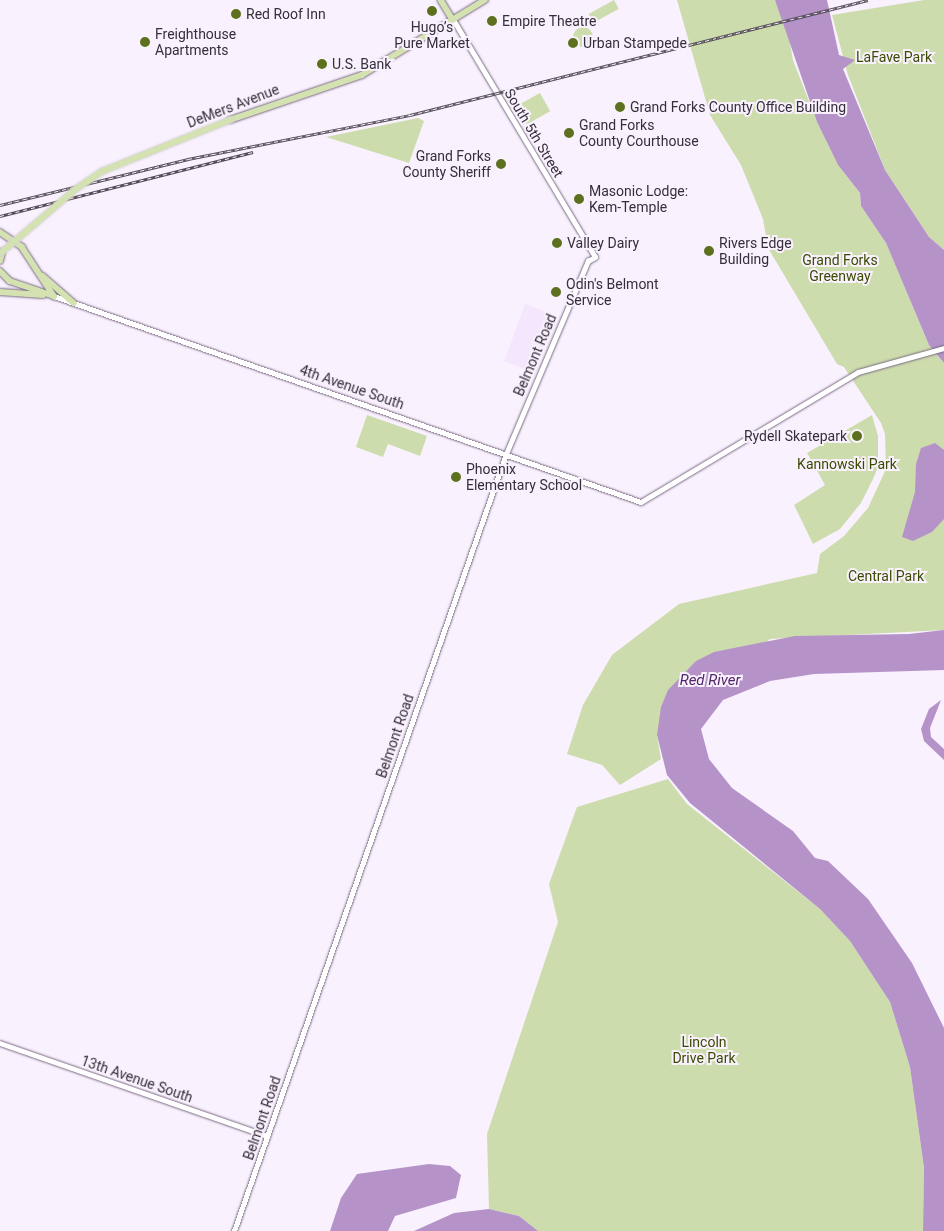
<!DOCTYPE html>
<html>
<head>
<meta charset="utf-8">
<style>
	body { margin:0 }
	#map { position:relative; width:944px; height:1231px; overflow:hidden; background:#f9f1fd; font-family:Roboto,sans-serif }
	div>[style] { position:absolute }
	.built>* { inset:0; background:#f4e7fd; transform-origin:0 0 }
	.green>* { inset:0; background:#cddcac; transform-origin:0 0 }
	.round { border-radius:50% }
	.water>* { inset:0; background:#b593c9 }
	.roads { filter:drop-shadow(0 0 1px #7b6b85) drop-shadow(0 0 1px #7b6b85) }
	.minor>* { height:4.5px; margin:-2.25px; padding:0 2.25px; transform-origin:2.25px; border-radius:2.25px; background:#fff }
	.major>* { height:5.5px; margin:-2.75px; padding:0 2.75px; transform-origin:2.75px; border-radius:2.75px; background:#d4e2b2 }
	.rail>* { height:3px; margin-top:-1.5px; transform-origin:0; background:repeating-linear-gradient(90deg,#f9f1fd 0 4px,#554e59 0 8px); box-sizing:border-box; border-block:1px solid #554e59 }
	.bridges { filter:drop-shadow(0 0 1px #d3d1d4) drop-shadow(0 0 1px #d3d1d4) }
	.major-bridge>* { height:5.5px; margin:-2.75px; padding:0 2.75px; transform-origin:2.75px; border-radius:2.75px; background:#d4e2b2 }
	.dots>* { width:14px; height:14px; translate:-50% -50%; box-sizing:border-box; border:2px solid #f9f1fd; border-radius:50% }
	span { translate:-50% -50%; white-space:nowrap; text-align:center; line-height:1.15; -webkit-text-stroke:4px #f9f1fd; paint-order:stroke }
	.poi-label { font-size:14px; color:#362f3a }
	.left { translate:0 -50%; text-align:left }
	.right { translate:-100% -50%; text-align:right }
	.park-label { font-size:14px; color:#3b4a01 }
	.street-label { font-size:14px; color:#362f3a }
	.water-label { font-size:15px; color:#522667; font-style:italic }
</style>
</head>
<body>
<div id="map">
	<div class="built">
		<i style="left:525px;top:304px;width:32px;height:61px;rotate:20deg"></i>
	</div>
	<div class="green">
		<i style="left:614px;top:0;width:10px;height:29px;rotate:61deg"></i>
		<i style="clip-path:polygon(677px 0,775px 0,787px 27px,793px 60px,817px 122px,838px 165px,860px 193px,861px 206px,886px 243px,929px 345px,944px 363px,944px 630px,770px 639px,657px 735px,661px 759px,620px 785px,602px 765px,567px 754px,583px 705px,612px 655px,679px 604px,817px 573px,820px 554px,844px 536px,868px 508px,886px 469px,885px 434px,881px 423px,844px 367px,837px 364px,768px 248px,763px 219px,741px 165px,710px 115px)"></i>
		<i style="clip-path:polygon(924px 0,944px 0,944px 250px,929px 237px,885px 170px,848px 75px,832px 15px)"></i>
		<i class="round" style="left:573px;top:27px;width:20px;height:20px"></i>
		<i style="left:540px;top:93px;width:21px;height:27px;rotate:61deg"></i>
		<i style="clip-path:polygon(418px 118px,424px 121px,409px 163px,326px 137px)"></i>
		<i style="clip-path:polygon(367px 415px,427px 436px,420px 456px,388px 444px,383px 457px,356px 447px)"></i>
		<i style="clip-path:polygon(872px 415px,878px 436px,878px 467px,873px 479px,861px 503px,840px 529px,813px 544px,794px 505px,825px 485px,807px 453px)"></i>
		<i style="clip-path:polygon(668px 779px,687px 804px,820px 909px,850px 941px,890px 1002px,910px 1067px,924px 1168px,923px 1231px,538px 1231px,519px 1216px,489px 1209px,487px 1134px,558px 922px,549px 884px,577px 807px)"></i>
	</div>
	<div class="water">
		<i style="clip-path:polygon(775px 0,827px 0,839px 55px,855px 60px,843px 69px,885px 170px,929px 237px,944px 250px,944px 363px,929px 345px,886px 243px,861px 206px,860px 193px,838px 165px,817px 122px)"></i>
		<i style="clip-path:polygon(935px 443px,944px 450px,944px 519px,932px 532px,913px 541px,902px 537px,915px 492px,916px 464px,921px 448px)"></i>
		<i style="clip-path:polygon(944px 630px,944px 670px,814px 674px,770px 681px,723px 700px,701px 729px,709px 759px,732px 788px,793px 831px,815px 858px,828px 861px,868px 899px,912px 963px,944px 1028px,944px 1231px,923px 1231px,924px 1168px,910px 1067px,890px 1002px,850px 941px,820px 909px,690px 803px,667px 775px,657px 735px,661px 707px,668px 690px,696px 661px,714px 652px,795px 636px,909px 634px)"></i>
		<i style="clip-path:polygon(941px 700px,930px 728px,931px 737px,944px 749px,944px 760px,924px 741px,921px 729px,929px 709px)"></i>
		<i style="clip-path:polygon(429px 1164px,450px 1166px,461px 1175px,456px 1198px,395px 1216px,388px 1231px,330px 1231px,341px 1198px,357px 1174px)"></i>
		<i style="clip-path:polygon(489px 1209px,519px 1216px,538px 1231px,414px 1231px,454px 1213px)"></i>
	</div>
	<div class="roads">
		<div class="minor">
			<i style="left:54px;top:296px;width:622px;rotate:19.34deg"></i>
			<i style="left:641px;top:502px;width:253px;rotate:-30.9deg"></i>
			<i style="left:858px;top:372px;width:89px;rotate:-15.6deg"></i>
			<i style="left:0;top:1043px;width:283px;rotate:19.2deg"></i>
			<i style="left:234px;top:1231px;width:823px;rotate:-70.71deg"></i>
			<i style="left:506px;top:454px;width:210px;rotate:-67deg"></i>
			<i style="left:588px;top:261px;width:8px;rotate:-30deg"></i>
			<i style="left:595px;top:257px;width:276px;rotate:-120.9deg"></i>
		</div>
		<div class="major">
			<i style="left:441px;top:0;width:23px;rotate:59deg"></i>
			<i style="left:230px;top:120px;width:139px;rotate:-18.8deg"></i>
			<i style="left:362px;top:75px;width:144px;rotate:-31.4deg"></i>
			<i style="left:0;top:232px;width:27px;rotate:34deg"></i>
			<i style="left:22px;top:247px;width:59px;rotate:56.9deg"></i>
			<i style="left:0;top:261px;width:9px;rotate:-77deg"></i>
			<i style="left:0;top:271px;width:14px;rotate:45deg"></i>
			<i style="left:10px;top:281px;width:46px;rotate:18.8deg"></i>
			<i style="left:43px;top:276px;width:41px;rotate:41.1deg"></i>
			<i style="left:0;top:292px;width:43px;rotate:4deg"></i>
		</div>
	</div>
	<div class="rail">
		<i style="left:0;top:205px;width:194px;rotate:-13.7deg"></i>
		<i style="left:188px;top:159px;width:226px;rotate:-11.2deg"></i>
		<i style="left:410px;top:115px;width:472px;rotate:-14.1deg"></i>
		<i style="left:0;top:216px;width:261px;rotate:-14.2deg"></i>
	</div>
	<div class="bridges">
		<div class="major-bridge">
			<i style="left:2px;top:252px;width:97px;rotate:-40.4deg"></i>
			<i style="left:76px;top:189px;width:32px;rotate:-34deg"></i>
			<i style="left:103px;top:171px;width:137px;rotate:-21.9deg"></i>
		</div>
	</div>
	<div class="dots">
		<i style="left:432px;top:11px;background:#5c701e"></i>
		<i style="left:236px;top:14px;background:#5c701e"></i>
		<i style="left:492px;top:21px;background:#5c701e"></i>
		<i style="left:145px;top:42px;background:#5c701e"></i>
		<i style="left:573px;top:43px;background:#5c701e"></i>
		<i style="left:322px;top:64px;background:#5c701e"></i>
		<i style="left:620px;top:107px;background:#5c701e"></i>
		<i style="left:569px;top:133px;background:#5c701e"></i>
		<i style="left:501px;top:164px;background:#5c701e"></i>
		<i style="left:579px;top:199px;background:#5c701e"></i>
		<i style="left:557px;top:243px;background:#5c701e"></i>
		<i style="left:709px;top:251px;background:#5c701e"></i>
		<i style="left:556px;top:292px;background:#5c701e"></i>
		<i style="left:857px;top:436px;background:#5c701e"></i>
		<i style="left:456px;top:477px;background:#5c701e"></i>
	</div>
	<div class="poi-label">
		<span class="left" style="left:246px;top:14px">Red Roof Inn</span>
		<span class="left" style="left:502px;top:21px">Empire Theatre</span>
		<span style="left:432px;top:35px">Hugo’s<br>Pure Market</span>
		<span class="left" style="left:155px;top:42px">Freighthouse<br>Apartments</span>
		<span class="left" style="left:583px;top:43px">Urban Stampede</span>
		<span class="left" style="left:332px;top:64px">U.S. Bank</span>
		<span class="left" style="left:630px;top:107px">Grand Forks County Office Building</span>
		<span class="left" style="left:579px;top:133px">Grand Forks<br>County Courthouse</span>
		<span class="right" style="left:491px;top:164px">Grand Forks<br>County Sheriff</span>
		<span class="left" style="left:589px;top:199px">Masonic Lodge:<br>Kem-Temple</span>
		<span class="left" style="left:567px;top:243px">Valley Dairy</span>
		<span class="left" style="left:719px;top:251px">Rivers Edge<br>Building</span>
		<span class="left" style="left:566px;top:292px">Odin's Belmont<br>Service</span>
		<span class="right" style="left:847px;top:436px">Rydell Skatepark</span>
		<span class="left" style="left:466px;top:477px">Phoenix<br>Elementary School</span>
	</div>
	<div class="park-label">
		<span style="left:894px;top:57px">LaFave Park</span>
		<span style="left:840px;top:268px">Grand Forks<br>Greenway</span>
		<span style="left:847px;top:464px">Kannowski Park</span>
		<span style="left:886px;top:576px">Central Park</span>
		<span style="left:704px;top:1050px">Lincoln<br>Drive Park</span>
	</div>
	<div class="street-label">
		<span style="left:233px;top:106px;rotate:-21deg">DeMers Avenue</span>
		<span style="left:534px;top:133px;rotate:59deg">South 5th Street</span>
		<span style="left:535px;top:355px;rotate:-67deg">Belmont Road</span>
		<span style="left:352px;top:387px;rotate:19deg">4th Avenue South</span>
		<span style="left:395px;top:736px;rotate:-71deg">Belmont Road</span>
		<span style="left:137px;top:1079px;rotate:19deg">13th Avenue South</span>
		<span style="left:262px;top:1118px;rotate:-71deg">Belmont Road</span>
	</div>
	<div class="water-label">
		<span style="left:710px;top:681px">Red River</span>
	</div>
</div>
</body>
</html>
